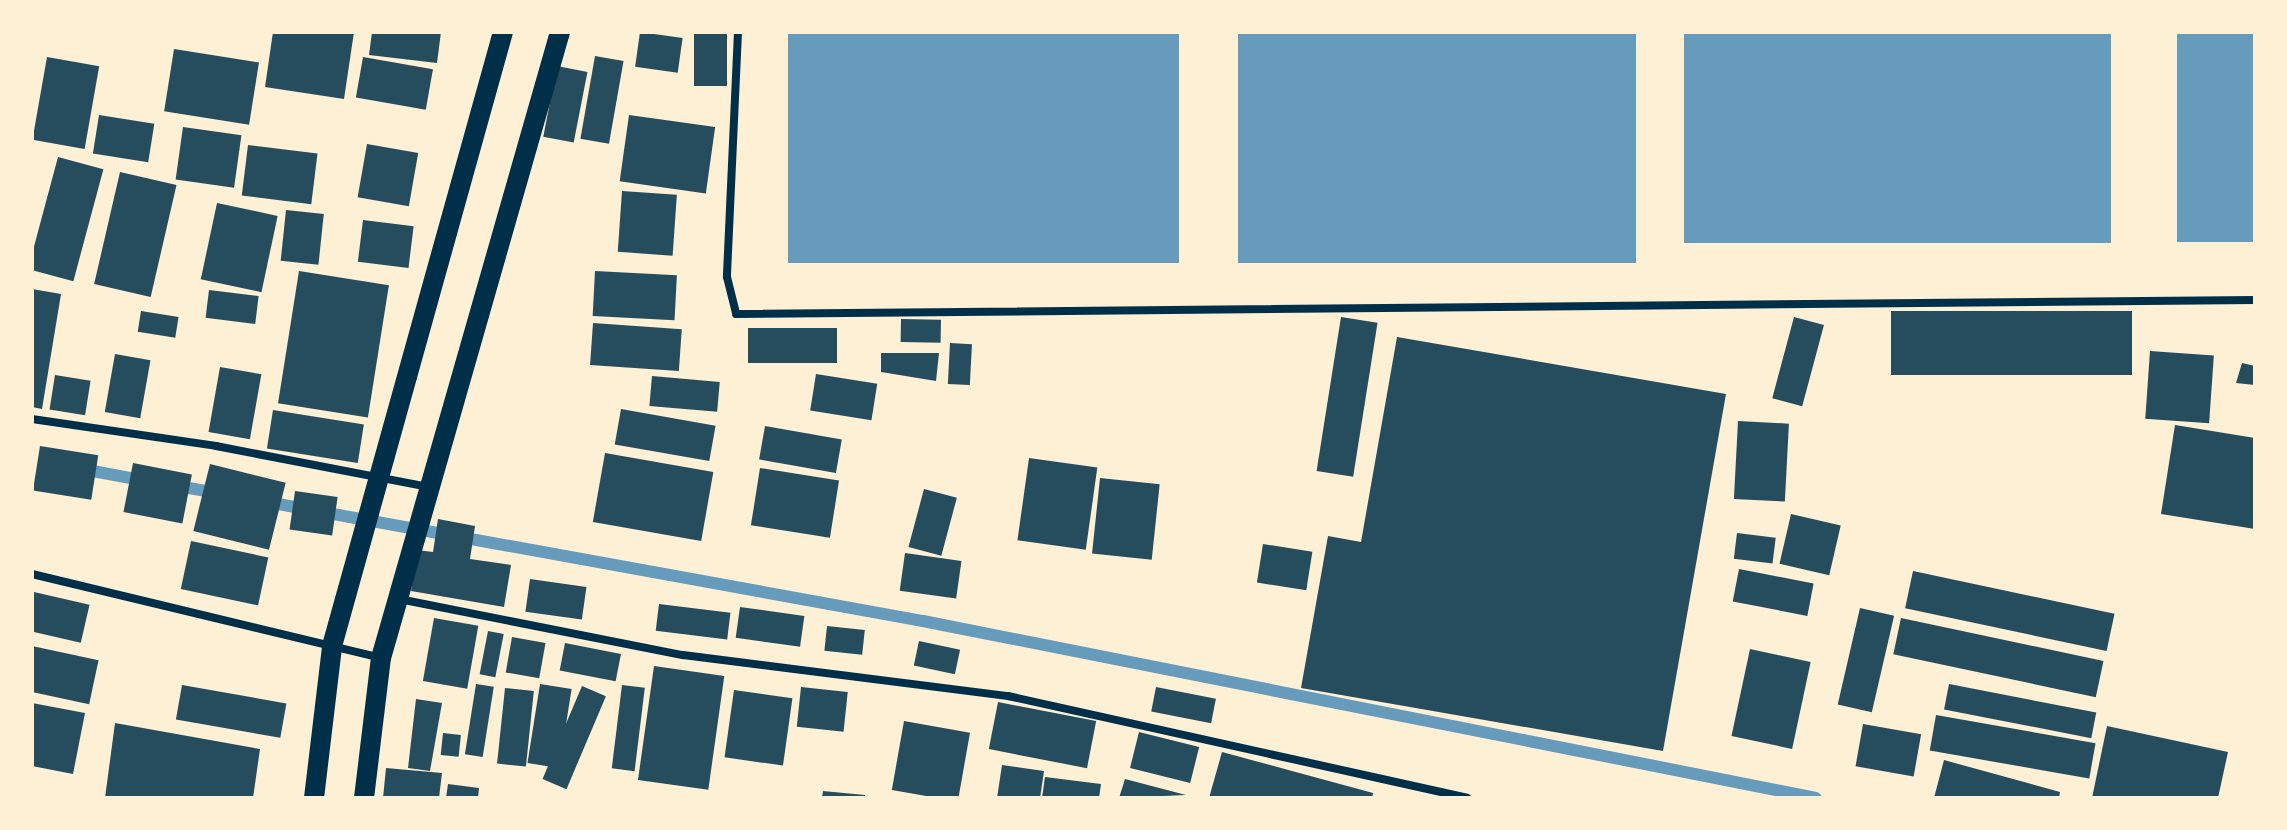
<!DOCTYPE html>
<html>
<head>
<meta charset="utf-8">
<style>
	body { margin:0 }
	#map { position:relative; width:2287px; height:830px; overflow:hidden; background:#fdf0d5; font-family:Rubik,sans-serif }
	div>[style] { position:absolute }
	.water>* { inset:0; background:#669bbc; transform-origin:0 0 }
	.stream>* { height:12px; margin:-6px; padding:0 6px; transform-origin:6px; border-radius:6px; background:#669bbc }
	.building>* { inset:0; background:#264d5e; transform-origin:0 0 }
	.minor>* { height:8px; margin:-4px; padding:0 4px; transform-origin:4px; border-radius:4px; background:#003049 }
	.primary>* { height:20px; margin:-10px; padding:0 10px; transform-origin:10px; border-radius:10px; background:#003049 }
	span { translate:-50% -50%; white-space:nowrap; text-align:center; line-height:1.15; -webkit-text-stroke:6px #fdf0d5; paint-order:stroke }
	.frame { position:absolute; inset:0; border:34px solid #fdf0d5; pointer-events:none }
</style>
</head>
<body>
<div id="map">
	<div class="water">
		<i style="left:788px;top:32px;width:391px;height:231px"></i>
		<i style="left:1238px;top:32px;width:398px;height:231px"></i>
		<i style="left:1684px;top:32px;width:427px;height:211px"></i>
		<i style="left:2177px;top:32px;width:78px;height:210px"></i>
	</div>
	<div class="stream">
		<i style="left:82px;top:469px;width:66px;rotate:10.5deg"></i>
		<i style="left:177px;top:486px;width:42px;rotate:9.7deg"></i>
		<i style="left:267px;top:502px;width:667px;rotate:10.28deg"></i>
		<i style="left:923px;top:621px;width:910px;rotate:11.21deg"></i>
	</div>
	<div class="building">
		<i style="clip-path:polygon(273px 32px,354px 32px,344px 99px,265px 87px)"></i>
		<i style="clip-path:polygon(372px 32px,441px 32px,437px 63px,369px 55px)"></i>
		<i style="left:640px;top:32px;width:43px;height:35px;rotate:8deg"></i>
		<i style="left:694px;top:32px;width:33px;height:54px"></i>
		<i style="left:174px;top:49px;width:86px;height:63px;rotate:9deg"></i>
		<i style="left:595px;top:56px;width:29px;height:84px;rotate:10deg"></i>
		<i style="left:47px;top:57px;width:53px;height:84px;rotate:10deg"></i>
		<i style="left:363px;top:57px;width:71px;height:41px;rotate:10deg"></i>
		<i style="left:557px;top:66px;width:31px;height:72px;rotate:11deg"></i>
		<i style="left:99px;top:115px;width:56px;height:39px;rotate:9deg"></i>
		<i style="left:629px;top:115px;width:87px;height:67px;rotate:8deg"></i>
		<i style="left:183px;top:127px;width:59px;height:53px;rotate:8deg"></i>
		<i style="left:367px;top:144px;width:52px;height:54px;rotate:10deg"></i>
		<i style="left:248px;top:145px;width:70px;height:51px;rotate:7deg"></i>
		<i style="left:58px;top:157px;width:47px;height:116px;rotate:15deg"></i>
		<i style="left:120px;top:172px;width:58px;height:115px;rotate:13deg"></i>
		<i style="left:622px;top:191px;width:55px;height:61px;rotate:4deg"></i>
		<i style="left:217px;top:203px;width:62px;height:78px;rotate:12deg"></i>
		<i style="left:286px;top:210px;width:38px;height:51px;rotate:6deg"></i>
		<i style="left:363px;top:220px;width:51px;height:42px;rotate:7deg"></i>
		<i style="left:299px;top:271px;width:91px;height:134px;rotate:9deg"></i>
		<i style="left:595px;top:271px;width:82px;height:45px;rotate:3deg"></i>
		<i style="clip-path:polygon(32px 289px,61px 294px,42px 409px,32px 407px)"></i>
		<i style="left:209px;top:290px;width:50px;height:28px;rotate:7deg"></i>
		<i style="left:141px;top:311px;width:38px;height:21px;rotate:9deg"></i>
		<i style="left:1891px;top:311px;width:241px;height:64px"></i>
		<i style="left:1341px;top:317px;width:37px;height:156px;rotate:9deg"></i>
		<i style="left:1794px;top:317px;width:31px;height:84px;rotate:15deg"></i>
		<i style="left:901px;top:319px;width:40px;height:23px;rotate:1deg"></i>
		<i style="left:593px;top:323px;width:89px;height:42px;rotate:4deg"></i>
		<i style="left:837px;top:328px;width:35px;height:89px;rotate:90deg"></i>
		<i style="clip-path:polygon(1397px 337px,1726px 394px,1663px 751px,1301px 688px,1328px 536px,1361px 542px)"></i>
		<i style="left:950px;top:343px;width:22px;height:41px;rotate:3deg"></i>
		<i style="left:2150px;top:351px;width:64px;height:68px;rotate:4deg"></i>
		<i style="clip-path:polygon(881px 353px,939px 353px,936px 381px,881px 372px)"></i>
		<i style="left:115px;top:354px;width:36px;height:59px;rotate:10deg"></i>
		<i style="clip-path:polygon(2242px 363px,2255px 366px,2255px 385px,2236px 383px)"></i>
		<i style="left:220px;top:367px;width:42px;height:66px;rotate:10deg"></i>
		<i style="left:816px;top:374px;width:62px;height:37px;rotate:9deg"></i>
		<i style="left:55px;top:375px;width:36px;height:35px;rotate:9deg"></i>
		<i style="left:652px;top:376px;width:68px;height:30px;rotate:5deg"></i>
		<i style="left:621px;top:409px;width:96px;height:36px;rotate:10deg"></i>
		<i style="left:273px;top:410px;width:92px;height:39px;rotate:9deg"></i>
		<i style="left:1738px;top:421px;width:51px;height:78px;rotate:3deg"></i>
		<i style="clip-path:polygon(2175px 425px,2255px 438px,2255px 529px,2161px 514px)"></i>
		<i style="left:765px;top:426px;width:78px;height:34px;rotate:10deg"></i>
		<i style="left:40px;top:446px;width:59px;height:45px;rotate:9deg"></i>
		<i style="left:605px;top:453px;width:110px;height:70px;rotate:10deg"></i>
		<i style="left:1029px;top:458px;width:69px;height:83px;rotate:8deg"></i>
		<i style="left:133px;top:463px;width:60px;height:50px;rotate:11deg"></i>
		<i style="left:210px;top:464px;width:78px;height:69px;rotate:14deg"></i>
		<i style="left:760px;top:468px;width:80px;height:58px;rotate:9deg"></i>
		<i style="left:1100px;top:478px;width:60px;height:76px;rotate:6deg"></i>
		<i style="left:924px;top:489px;width:34px;height:60px;rotate:15deg"></i>
		<i style="left:295px;top:491px;width:43px;height:39px;rotate:8deg"></i>
		<i style="left:1791px;top:514px;width:51px;height:51px;rotate:13deg"></i>
		<i style="clip-path:polygon(438px 519px,475px 526px,470px 559px,511px 565px,504px 607px,411px 591px,417px 550px,433px 552px)"></i>
		<i style="left:1737px;top:533px;width:39px;height:26px;rotate:7deg"></i>
		<i style="left:191px;top:541px;width:79px;height:49px;rotate:12deg"></i>
		<i style="left:1263px;top:544px;width:50px;height:39px;rotate:9deg"></i>
		<i style="left:905px;top:553px;width:57px;height:38px;rotate:8deg"></i>
		<i style="left:1739px;top:569px;width:76px;height:33px;rotate:11deg"></i>
		<i style="left:1913px;top:571px;width:206px;height:38px;rotate:12deg"></i>
		<i style="left:530px;top:579px;width:57px;height:33px;rotate:8deg"></i>
		<i style="left:34px;top:592px;width:57px;height:39px;rotate:13deg"></i>
		<i style="left:659px;top:604px;width:72px;height:27px;rotate:7deg"></i>
		<i style="left:740px;top:607px;width:65px;height:31px;rotate:8deg"></i>
		<i style="left:1860px;top:608px;width:35px;height:99px;rotate:13deg"></i>
		<i style="left:434px;top:618px;width:45px;height:64px;rotate:10deg"></i>
		<i style="left:1901px;top:618px;width:207px;height:37px;rotate:12deg"></i>
		<i style="left:827px;top:626px;width:38px;height:25px;rotate:6deg"></i>
		<i style="left:488px;top:631px;width:16px;height:44px;rotate:11deg"></i>
		<i style="left:512px;top:637px;width:34px;height:36px;rotate:10deg"></i>
		<i style="left:919px;top:641px;width:42px;height:25px;rotate:12deg"></i>
		<i style="left:565px;top:643px;width:57px;height:28px;rotate:11deg"></i>
		<i style="left:32px;top:646px;width:68px;height:45px;rotate:12deg"></i>
		<i style="left:1750px;top:649px;width:62px;height:89px;rotate:12deg"></i>
		<i style="left:654px;top:666px;width:71px;height:115px;rotate:8deg"></i>
		<i style="left:476px;top:684px;width:18px;height:71px;rotate:9deg"></i>
		<i style="left:540px;top:684px;width:32px;height:80px;rotate:9deg"></i>
		<i style="left:1949px;top:684px;width:150px;height:26px;rotate:11deg"></i>
		<i style="left:182px;top:685px;width:106px;height:35px;rotate:10deg"></i>
		<i style="left:622px;top:685px;width:23px;height:84px;rotate:7deg"></i>
		<i style="left:582px;top:686px;width:26px;height:101px;rotate:23deg"></i>
		<i style="left:801px;top:687px;width:47px;height:40px;rotate:6deg"></i>
		<i style="left:1156px;top:687px;width:61px;height:25px;rotate:11deg"></i>
		<i style="left:505px;top:688px;width:29px;height:76px;rotate:6deg"></i>
		<i style="left:734px;top:690px;width:59px;height:68px;rotate:8deg"></i>
		<i style="clip-path:polygon(416px 699px,442px 703px,430px 771px,408px 768px)"></i>
		<i style="left:998px;top:702px;width:100px;height:48px;rotate:11deg"></i>
		<i style="clip-path:polygon(32px 703px,85px 713px,73px 774px,32px 766px)"></i>
		<i style="left:1936px;top:715px;width:162px;height:36px;rotate:10deg"></i>
		<i style="left:904px;top:721px;width:67px;height:70px;rotate:10deg"></i>
		<i style="clip-path:polygon(115px 723px,260px 749px,253px 798px,105px 798px)"></i>
		<i style="left:1863px;top:724px;width:59px;height:43px;rotate:10deg"></i>
		<i style="clip-path:polygon(2107px 726px,2228px 752px,2218px 798px,2092px 798px)"></i>
		<i style="left:1139px;top:732px;width:62px;height:37px;rotate:14deg"></i>
		<i style="left:443px;top:733px;width:18px;height:22px;rotate:6deg"></i>
		<i style="clip-path:polygon(1222px 752px,1373px 793px,1372px 798px,1209px 798px)"></i>
		<i style="clip-path:polygon(1944px 760px,2060px 792px,2059px 798px,1934px 798px)"></i>
		<i style="clip-path:polygon(1002px 765px,1044px 771px,1040px 798px,997px 798px)"></i>
		<i style="clip-path:polygon(386px 768px,442px 773px,439px 798px,383px 798px)"></i>
		<i style="clip-path:polygon(1045px 777px,1101px 784px,1099px 798px,1042px 798px)"></i>
		<i style="clip-path:polygon(1125px 779px,1186px 795px,1119px 798px)"></i>
		<i style="clip-path:polygon(448px 784px,479px 788px,478px 798px,446px 798px)"></i>
		<i style="clip-path:polygon(823px 791px,865px 795px,865px 798px,822px 798px)"></i>
	</div>
	<div class="minor">
		<i style="left:738px;top:32px;width:245px;rotate:92.6deg"></i>
		<i style="left:727px;top:277px;width:38px;rotate:76deg"></i>
		<i style="left:736px;top:314px;width:1519px;rotate:-0.53deg"></i>
		<i style="left:32px;top:419px;width:186px;rotate:8.3deg"></i>
		<i style="left:216px;top:446px;width:216px;rotate:10.9deg"></i>
		<i style="left:32px;top:574px;width:359px;rotate:13.5deg"></i>
		<i style="left:399px;top:599px;width:289px;rotate:11.2deg"></i>
		<i style="left:683px;top:655px;width:328px;rotate:7.2deg"></i>
		<i style="left:1008px;top:696px;width:470px;rotate:12.5deg"></i>
	</div>
	<div class="primary">
		<i style="left:314px;top:798px;width:153px;rotate:-83.2deg"></i>
		<i style="left:332px;top:646px;width:637px;rotate:-74.44deg"></i>
		<i style="left:364px;top:798px;width:141px;rotate:-83.1deg"></i>
		<i style="left:381px;top:658px;width:651px;rotate:-74.04deg"></i>
	</div>
	<div class="frame"></div>
</div>
</body>
</html>
